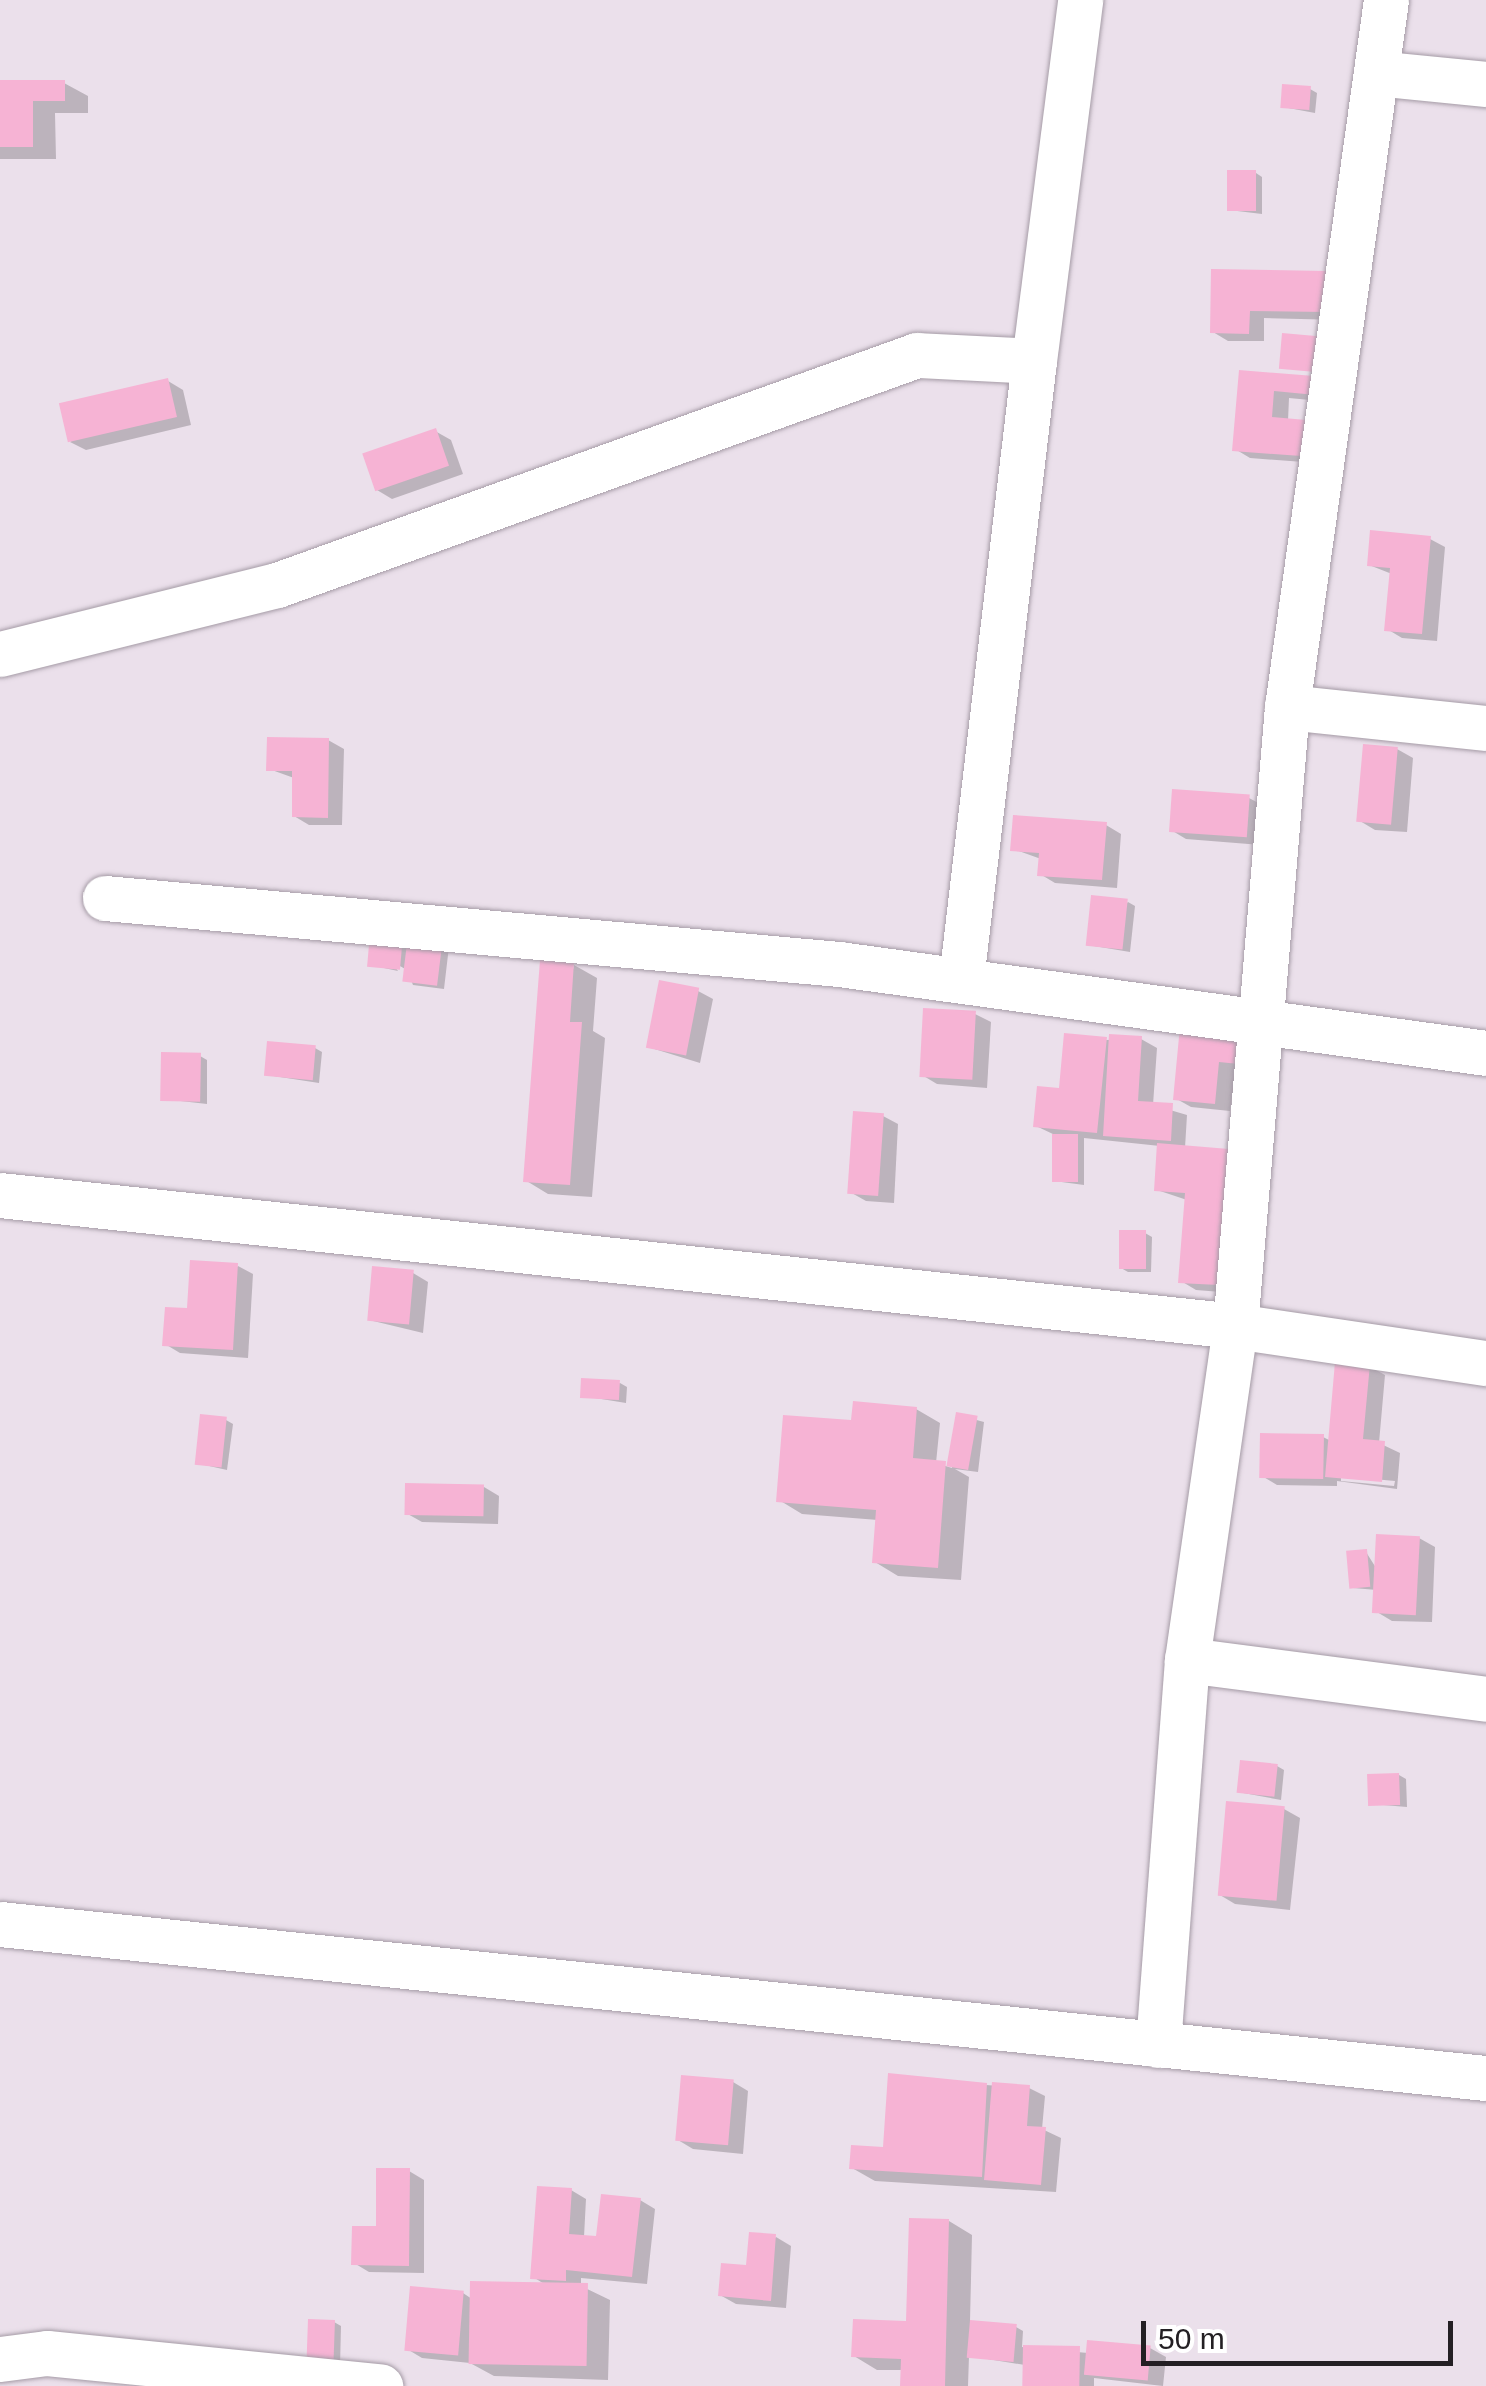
<!DOCTYPE html>
<html>
<head>
<meta charset="utf-8">
<style>
	body { margin:0 }
	#map { position:relative; width:1486px; height:2386px; overflow:hidden; background:#ebe0eb; font-family:Arial,sans-serif }
	div>[style] { position:absolute }
	.shadow>* { inset:0; background:#0003 }
	.building>* { inset:0; background:#f6b3d4; transform-origin:0 0 }
	.roads { filter:drop-shadow(0 0 2px #a59ba6) drop-shadow(0 0 2px #a59ba6) }
	.minor>* { height:45px; margin:-22.5px; padding:0 22.5px; transform-origin:22.5px; border-radius:22.5px; background:#fff }
	span { translate:-50% -50%; white-space:nowrap; text-align:center; line-height:1.15; -webkit-text-stroke:10px #fff; paint-order:stroke }
	.scale { position:absolute; left:1141px; top:2321px; width:312px; height:45px; box-sizing:border-box; border:5px solid #242024; border-top:0; padding-left:12px; font-size:30px; line-height:35px; white-space:nowrap; color:#242024; -webkit-text-stroke:8px #fff; paint-order:stroke }
</style>
</head>
<body>
<div id="map">
	<div class="shadow">
		<i style="clip-path:polygon(0 83px,64px 83px,88px 96px,88px 113px,55px 113px,56px 159px,0 159px)"></i>
		<i style="clip-path:polygon(1310px 89px,1317px 93px,1315px 113px,1283px 107px)"></i>
		<i style="clip-path:polygon(1256px 173px,1262px 177px,1262px 214px,1229px 210px)"></i>
		<i style="clip-path:polygon(1214px 272px,1341px 320px,1264px 318px,1264px 341px,1228px 341px,1213px 332px)"></i>
		<i style="clip-path:polygon(1241px 373px,1341px 403px,1289px 398px,1288px 421px,1330px 464px,1250px 458px,1235px 449px)"></i>
		<i style="clip-path:polygon(168px 381px,183px 390px,191px 425px,86px 450px,70px 442px)"></i>
		<i style="clip-path:polygon(435px 431px,451px 440px,463px 474px,392px 499px,377px 490px)"></i>
		<i style="clip-path:polygon(1430px 539px,1445px 547px,1437px 641px,1402px 638px,1387px 629px,1392px 574px,1369px 565px)"></i>
		<i style="clip-path:polygon(328px 740px,344px 749px,342px 825px,309px 825px,294px 816px,294px 778px,269px 769px)"></i>
		<i style="clip-path:polygon(1397px 749px,1413px 758px,1407px 832px,1375px 830px,1360px 821px)"></i>
		<i style="clip-path:polygon(1249px 798px,1264px 806px,1261px 845px,1186px 839px,1171px 830px)"></i>
		<i style="clip-path:polygon(1106px 825px,1121px 834px,1117px 888px,1055px 883px,1040px 874px,1041px 859px,1013px 849px)"></i>
		<i style="clip-path:polygon(1128px 902px,1135px 906px,1130px 952px,1088px 945px)"></i>
		<i style="clip-path:polygon(373px 925px,450px 938px,444px 989px,413px 985px,407px 970px,391px 961px,398px 971px,370px 965px)"></i>
		<i style="clip-path:polygon(574px 965px,597px 978px,593px 1031px,605px 1038px,592px 1197px,548px 1194px,525px 1180px)"></i>
		<i style="clip-path:polygon(698px 991px,713px 999px,700px 1063px,648px 1047px)"></i>
		<i style="clip-path:polygon(975px 1014px,991px 1022px,987px 1088px,937px 1084px,922px 1075px)"></i>
		<i style="clip-path:polygon(1242px 1025px,1230px 1111px,1191px 1107px,1175px 1098px)"></i>
		<i style="clip-path:polygon(1141px 1039px,1157px 1048px,1153px 1105px,1187px 1115px,1185px 1148px,1234px 1293px,1196px 1290px,1181px 1281px,1187px 1200px,1157px 1190px,1160px 1146px,1084px 1138px,1084px 1185px,1054px 1181px,1055px 1135px,1036px 1126px,1106px 1040px)"></i>
		<i style="clip-path:polygon(315px 1048px,322px 1052px,319px 1083px,267px 1075px)"></i>
		<i style="clip-path:polygon(200px 1056px,207px 1060px,207px 1104px,163px 1099px)"></i>
		<i style="clip-path:polygon(883px 1116px,898px 1124px,894px 1203px,866px 1201px,850px 1192px)"></i>
		<i style="clip-path:polygon(1145px 1233px,1152px 1237px,1151px 1272px,1128px 1272px,1121px 1268px)"></i>
		<i style="clip-path:polygon(238px 1266px,253px 1274px,248px 1358px,180px 1353px,165px 1344px)"></i>
		<i style="clip-path:polygon(413px 1273px,428px 1282px,423px 1333px,369px 1320px)"></i>
		<i style="clip-path:polygon(evenodd,1369px 1366px,1385px 1375px,1379px 1443px,1400px 1453px,1397px 1489px,1337px 1481px,1337px 1486px,1277px 1485px,1262px 1476px,1323px 1437px,1331px 1441px,1369px 1366px,1341px 1476px,1395px 1481px,1394px 1486px,1341px 1481px,1341px 1476px)"></i>
		<i style="clip-path:polygon(620px 1383px,627px 1387px,626px 1403px,583px 1396px)"></i>
		<i style="clip-path:polygon(916px 1409px,940px 1423px,936px 1463px,952px 1468px,958px 1415px,984px 1422px,978px 1472px,955px 1469px,969px 1477px,961px 1580px,898px 1576px,875px 1562px,878px 1520px,802px 1514px,779px 1500px,853px 1423px)"></i>
		<i style="clip-path:polygon(226px 1420px,233px 1424px,227px 1470px,196px 1463px)"></i>
		<i style="clip-path:polygon(484px 1487px,499px 1496px,498px 1524px,422px 1522px,406px 1513px)"></i>
		<i style="clip-path:polygon(1419px 1538px,1435px 1547px,1432px 1622px,1392px 1621px,1377px 1612px,1377px 1590px,1353px 1588px,1366px 1552px,1378px 1571px)"></i>
		<i style="clip-path:polygon(1277px 1766px,1284px 1770px,1281px 1800px,1238px 1792px)"></i>
		<i style="clip-path:polygon(1399px 1775px,1406px 1779px,1407px 1807px,1371px 1804px)"></i>
		<i style="clip-path:polygon(1284px 1809px,1300px 1818px,1290px 1910px,1235px 1904px,1220px 1895px)"></i>
		<i style="clip-path:polygon(733px 2082px,748px 2091px,743px 2154px,693px 2149px,678px 2140px)"></i>
		<i style="clip-path:polygon(986px 2085px,1029px 2088px,1045px 2096px,1042px 2129px,1061px 2138px,1056px 2192px,875px 2181px,852px 2168px)"></i>
		<i style="clip-path:polygon(409px 2171px,424px 2180px,424px 2273px,369px 2272px,354px 2263px)"></i>
		<i style="clip-path:polygon(571px 2190px,586px 2199px,584px 2237px,599px 2238px,640px 2200px,655px 2209px,647px 2284px,581px 2278px,581px 2286px,610px 2300px,608px 2380px,494px 2376px,470px 2363px,422px 2358px,407px 2349px,463px 2293px,472px 2299px,546px 2285px,533px 2277px)"></i>
		<i style="clip-path:polygon(949px 2221px,972px 2235px,970px 2322px,1016px 2327px,1023px 2331px,1022px 2347px,1088px 2353px,1150px 2348px,1166px 2357px,1163px 2386px,1094px 2378px,1094px 2386px,1024px 2386px,1025px 2365px,969px 2356px,968px 2386px,903px 2386px,903px 2370px,877px 2370px,854px 2356px,908px 2323px)"></i>
		<i style="clip-path:polygon(776px 2237px,791px 2246px,786px 2308px,736px 2304px,720px 2295px)"></i>
		<i style="clip-path:polygon(334px 2322px,341px 2326px,340px 2367px,316px 2366px)"></i>
	</div>
	<div class="building">
		<i style="clip-path:polygon(0 80px,65px 80px,65px 101px,33px 101px,33px 147px,0 147px)"></i>
		<i style="left:1282px;top:84px;width:29px;height:24px;rotate:4deg"></i>
		<i style="left:1227px;top:170px;width:29px;height:41px"></i>
		<i style="clip-path:polygon(1211px 269px,1327px 271px,1327px 312px,1250px 311px,1249px 334px,1210px 333px)"></i>
		<i style="left:1282px;top:333px;width:48px;height:36px;rotate:5deg"></i>
		<i style="clip-path:polygon(1239px 370px,1327px 377px,1326px 396px,1274px 391px,1272px 417px,1318px 421px,1315px 457px,1232px 451px)"></i>
		<i style="left:168px;top:378px;width:40px;height:112px;rotate:77deg"></i>
		<i style="left:436px;top:428px;width:40px;height:78px;rotate:71deg"></i>
		<i style="clip-path:polygon(1370px 530px,1431px 536px,1422px 634px,1384px 631px,1390px 568px,1367px 566px)"></i>
		<i style="clip-path:polygon(267px 737px,329px 738px,328px 818px,292px 817px,292px 771px,266px 771px)"></i>
		<i style="left:1363px;top:744px;width:35px;height:78px;rotate:5deg"></i>
		<i style="left:1172px;top:789px;width:78px;height:43px;rotate:4deg"></i>
		<i style="clip-path:polygon(1013px 815px,1107px 822px,1102px 880px,1037px 876px,1039px 853px,1010px 851px)"></i>
		<i style="left:1091px;top:895px;width:37px;height:51px;rotate:6deg"></i>
		<i style="left:371px;top:922px;width:33px;height:45px;rotate:5deg"></i>
		<i style="left:409px;top:927px;width:35px;height:55px;rotate:7deg"></i>
		<i style="clip-path:polygon(540px 960px,574px 962px,570px 1022px,582px 1022px,570px 1185px,523px 1182px)"></i>
		<i style="left:659px;top:980px;width:41px;height:69px;rotate:11deg"></i>
		<i style="left:923px;top:1008px;width:53px;height:69px;rotate:3deg"></i>
		<i style="clip-path:polygon(1181px 1016px,1243px 1022px,1239px 1064px,1219px 1062px,1215px 1104px,1173px 1100px)"></i>
		<i style="clip-path:polygon(1064px 1033px,1107px 1037px,1097px 1133px,1033px 1127px,1037px 1086px,1059px 1088px)"></i>
		<i style="clip-path:polygon(1109px 1034px,1142px 1036px,1138px 1101px,1173px 1103px,1171px 1141px,1103px 1136px)"></i>
		<i style="left:267px;top:1041px;width:49px;height:35px;rotate:5deg"></i>
		<i style="left:161px;top:1052px;width:40px;height:49px;rotate:1deg"></i>
		<i style="left:853px;top:1111px;width:31px;height:83px;rotate:4deg"></i>
		<i style="left:1052px;top:1134px;width:26px;height:48px"></i>
		<i style="clip-path:polygon(1157px 1143px,1229px 1149px,1219px 1285px,1178px 1283px,1185px 1193px,1154px 1191px)"></i>
		<i style="left:1119px;top:1230px;width:27px;height:39px"></i>
		<i style="clip-path:polygon(190px 1260px,238px 1263px,233px 1350px,162px 1346px,165px 1307px,187px 1308px)"></i>
		<i style="left:372px;top:1266px;width:42px;height:55px;rotate:5deg"></i>
		<i style="clip-path:polygon(1335px 1362px,1370px 1364px,1363px 1439px,1385px 1441px,1382px 1482px,1325px 1477px)"></i>
		<i style="left:581px;top:1378px;width:39px;height:20px;rotate:3deg"></i>
		<i style="clip-path:polygon(853px 1401px,917px 1407px,913px 1458px,946px 1461px,938px 1568px,872px 1563px,876px 1510px,776px 1502px,783px 1415px,851px 1420px)"></i>
		<i style="left:956px;top:1412px;width:22px;height:55px;rotate:10deg"></i>
		<i style="left:200px;top:1414px;width:27px;height:51px;rotate:6deg"></i>
		<i style="left:1260px;top:1433px;width:64px;height:45px;rotate:1deg"></i>
		<i style="left:405px;top:1483px;width:79px;height:32px;rotate:1deg"></i>
		<i style="left:1376px;top:1534px;width:44px;height:79px;rotate:3deg"></i>
		<i style="left:1367px;top:1549px;width:38px;height:21px;rotate:85deg"></i>
		<i style="left:1240px;top:1760px;width:38px;height:33px;rotate:6deg"></i>
		<i style="left:1399px;top:1773px;width:32px;height:32px;rotate:88deg"></i>
		<i style="left:1226px;top:1801px;width:59px;height:95px;rotate:5deg"></i>
		<i style="clip-path:polygon(888px 2073px,987px 2083px,982px 2177px,849px 2169px,851px 2145px,883px 2147px)"></i>
		<i style="left:681px;top:2075px;width:53px;height:66px;rotate:5deg"></i>
		<i style="clip-path:polygon(992px 2082px,1030px 2085px,1027px 2126px,1046px 2127px,1041px 2185px,984px 2180px)"></i>
		<i style="clip-path:polygon(376px 2168px,410px 2168px,409px 2266px,351px 2265px,352px 2226px,376px 2226px)"></i>
		<i style="clip-path:polygon(537px 2186px,572px 2188px,569px 2234px,596px 2236px,601px 2194px,641px 2198px,632px 2277px,566px 2270px,566px 2281px,530px 2279px)"></i>
		<i style="clip-path:polygon(909px 2218px,949px 2219px,945px 2386px,900px 2386px,901px 2359px,851px 2357px,853px 2319px,906px 2321px)"></i>
		<i style="clip-path:polygon(749px 2232px,776px 2234px,771px 2301px,718px 2296px,721px 2263px,746px 2265px)"></i>
		<i style="left:470px;top:2281px;width:118px;height:83px;rotate:1deg"></i>
		<i style="left:410px;top:2286px;width:54px;height:65px;rotate:5deg"></i>
		<i style="left:308px;top:2319px;width:27px;height:45px;rotate:2deg"></i>
		<i style="left:970px;top:2320px;width:47px;height:38px;rotate:5deg"></i>
		<i style="left:1087px;top:2340px;width:64px;height:35px;rotate:5deg"></i>
		<i style="left:1023px;top:2345px;width:57px;height:41px;rotate:1deg"></i>
	</div>
	<div class="roads">
		<div class="minor">
			<i style="left:1376px;top:73px;width:111px;rotate:5.7deg"></i>
			<i style="left:1034px;top:361px;width:364px;rotate:-82.7deg"></i>
			<i style="left:0;top:654px;width:285px;rotate:-14deg"></i>
			<i style="left:277px;top:585px;width:680px;rotate:-19.77deg"></i>
			<i style="left:917px;top:355px;width:117px;rotate:2.9deg"></i>
			<i style="left:1034px;top:361px;width:623px;rotate:96.73deg"></i>
			<i style="left:1287px;top:707px;width:200px;rotate:6deg"></i>
			<i style="left:105px;top:898px;width:737px;rotate:5.14deg"></i>
			<i style="left:839px;top:964px;width:653px;rotate:7.83deg"></i>
			<i style="left:0;top:1195px;width:1242px;rotate:6.05deg"></i>
			<i style="left:1235px;top:1326px;width:254px;rotate:8.4deg"></i>
			<i style="left:1187px;top:1660px;width:302px;rotate:7.4deg"></i>
			<i style="left:0;top:1924px;width:1494px;rotate:5.92deg"></i>
			<i style="left:1158px;top:2045px;width:386px;rotate:-85.7deg"></i>
			<i style="left:1187px;top:1660px;width:337px;rotate:-81.8deg"></i>
			<i style="left:1235px;top:1326px;width:621px;rotate:-85.2deg"></i>
			<i style="left:1287px;top:707px;width:714px;rotate:-82.03deg"></i>
			<i style="left:0;top:2359px;width:47px;rotate:-7.3deg"></i>
			<i style="left:47px;top:2353px;width:335px;rotate:5.7deg"></i>
		</div>
	</div>
	<div class="scale">50 m</div>
</div>
</body>
</html>
